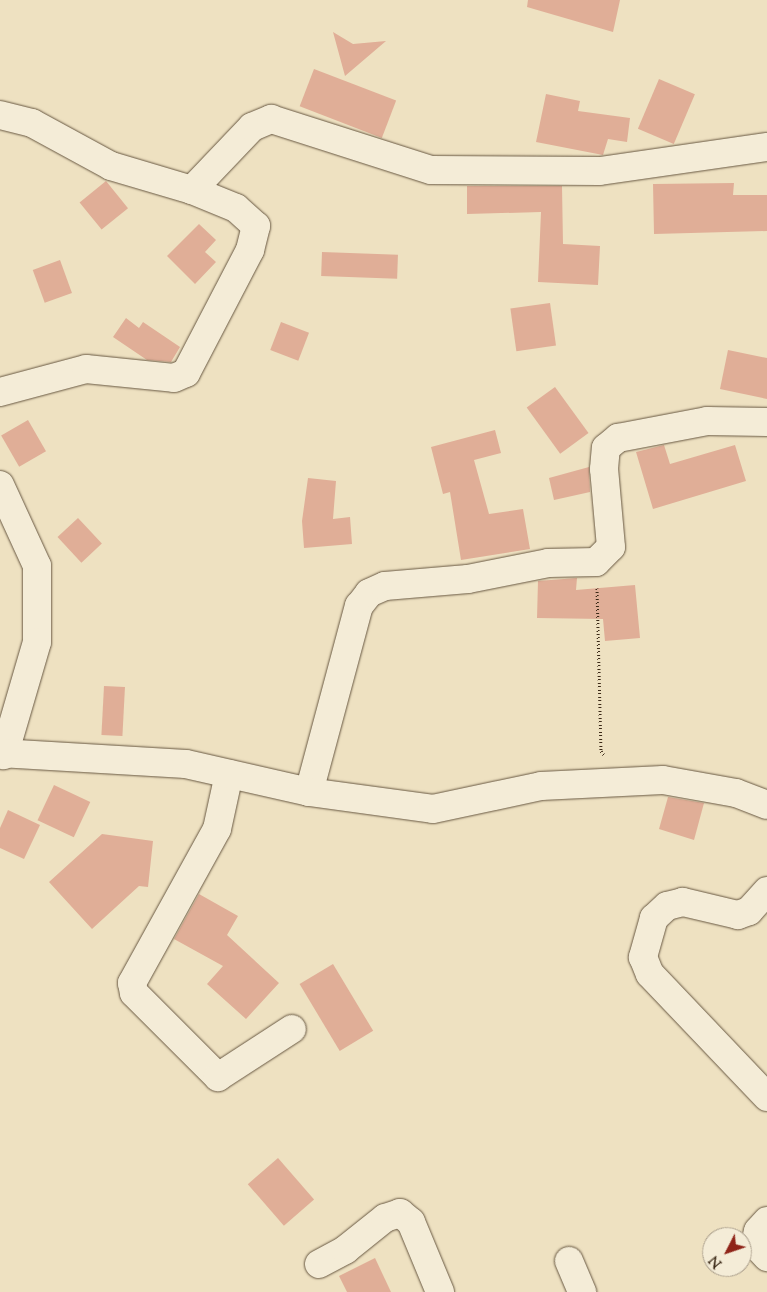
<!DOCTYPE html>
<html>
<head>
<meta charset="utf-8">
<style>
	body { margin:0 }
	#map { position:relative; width:767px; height:1292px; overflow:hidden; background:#eee1c1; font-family:"Sorts Mill Goudy",serif }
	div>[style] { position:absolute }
	.building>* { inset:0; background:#e0ae97; transform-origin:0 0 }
	.path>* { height:3px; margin-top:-1.5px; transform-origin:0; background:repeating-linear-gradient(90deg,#3c2a18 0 1px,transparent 0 3.5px) }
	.roads { filter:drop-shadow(0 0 1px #685842) drop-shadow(0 0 1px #685842) }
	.street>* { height:28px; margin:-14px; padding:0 14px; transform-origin:14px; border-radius:14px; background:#f4ecd7 }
	.secondary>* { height:28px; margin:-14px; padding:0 14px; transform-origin:14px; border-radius:14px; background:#f4ecd7 }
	span { translate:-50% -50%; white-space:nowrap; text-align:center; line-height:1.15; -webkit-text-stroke:4px #f4ecd7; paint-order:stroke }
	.north { position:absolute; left:702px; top:1227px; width:50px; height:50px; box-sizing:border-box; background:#f4ecd7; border:1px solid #aa9e8b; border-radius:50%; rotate:229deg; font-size:14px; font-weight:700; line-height:20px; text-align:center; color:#3c2a18 }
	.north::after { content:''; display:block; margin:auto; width:18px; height:22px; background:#8f2418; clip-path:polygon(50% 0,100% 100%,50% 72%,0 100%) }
</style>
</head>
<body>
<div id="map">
	<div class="building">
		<i style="clip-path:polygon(528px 0,620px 0,613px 32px,527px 7px)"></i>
		<i style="clip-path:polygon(333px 32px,353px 44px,386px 41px,345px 76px)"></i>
		<i style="left:314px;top:69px;width:88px;height:40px;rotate:21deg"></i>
		<i style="left:659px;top:79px;width:39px;height:54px;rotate:23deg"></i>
		<i style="clip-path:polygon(546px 94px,580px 101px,578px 111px,630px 118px,627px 142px,608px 139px,603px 155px,536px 142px)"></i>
		<i style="left:106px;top:181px;width:35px;height:34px;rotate:51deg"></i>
		<i style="clip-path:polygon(734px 183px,733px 195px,767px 195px,767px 231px,654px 234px,653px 184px)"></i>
		<i style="clip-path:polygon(467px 186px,562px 186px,563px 244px,600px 246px,598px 285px,538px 282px,541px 212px,467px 214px)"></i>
		<i style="clip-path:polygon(199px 224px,216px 240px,205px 252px,216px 262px,195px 284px,167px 256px)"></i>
		<i style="left:322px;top:252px;width:76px;height:24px;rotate:2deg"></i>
		<i style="left:60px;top:260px;width:35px;height:29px;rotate:70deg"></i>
		<i style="left:550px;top:303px;width:43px;height:40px;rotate:82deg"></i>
		<i style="clip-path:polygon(126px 318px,139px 328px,143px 322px,180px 347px,171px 362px,147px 360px,113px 337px)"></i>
		<i style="left:281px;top:322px;width:30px;height:30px;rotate:21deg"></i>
		<i style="clip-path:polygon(728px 350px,767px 358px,767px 399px,720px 389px)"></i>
		<i style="left:555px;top:387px;width:57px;height:35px;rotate:54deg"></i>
		<i style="left:28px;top:420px;width:36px;height:31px;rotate:60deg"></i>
		<i style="clip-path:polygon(495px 430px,501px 453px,474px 460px,489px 514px,523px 509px,530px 549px,461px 560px,450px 492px,443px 494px,431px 447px)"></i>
		<i style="clip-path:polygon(664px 445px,670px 464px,735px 445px,746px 481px,653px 509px,636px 452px)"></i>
		<i style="clip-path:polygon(589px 467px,590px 492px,554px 500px,549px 478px)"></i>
		<i style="clip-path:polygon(308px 478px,336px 481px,333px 519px,350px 517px,352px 544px,304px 548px,302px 521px)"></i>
		<i style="left:78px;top:518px;width:35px;height:28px;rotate:47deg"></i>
		<i style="clip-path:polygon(577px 578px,576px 590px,635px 585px,640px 638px,605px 641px,603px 619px,537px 618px,538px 581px)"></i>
		<i style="left:104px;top:686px;width:21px;height:49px;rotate:3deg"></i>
		<i style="left:54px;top:785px;width:40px;height:39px;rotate:25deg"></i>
		<i style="clip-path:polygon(668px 797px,704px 803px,694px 840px,659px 829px)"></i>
		<i style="clip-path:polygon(8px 810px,40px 825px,24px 859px,0 848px,0 828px)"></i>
		<i style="clip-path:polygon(102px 834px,153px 841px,148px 887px,139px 886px,92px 929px,49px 882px)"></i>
		<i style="clip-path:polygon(199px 894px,238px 916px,227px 935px,279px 983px,246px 1019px,207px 984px,223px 966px,174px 939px)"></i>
		<i style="left:333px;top:964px;width:78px;height:39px;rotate:59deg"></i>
		<i style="left:278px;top:1158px;width:55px;height:40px;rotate:49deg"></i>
		<i style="clip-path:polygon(375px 1258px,391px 1292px,347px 1292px,339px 1276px)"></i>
	</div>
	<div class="path">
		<i style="left:597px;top:588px;width:163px;rotate:88.6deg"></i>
		<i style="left:601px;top:751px;width:6px;rotate:51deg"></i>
	</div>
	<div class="roads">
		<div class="street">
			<i style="left:0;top:115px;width:33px;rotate:14deg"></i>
			<i style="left:32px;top:123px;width:90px;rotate:28.6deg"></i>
			<i style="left:111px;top:166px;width:84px;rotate:16.5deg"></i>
			<i style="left:192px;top:190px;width:87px;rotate:-46.4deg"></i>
			<i style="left:252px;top:127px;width:21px;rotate:-23deg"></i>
			<i style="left:271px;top:119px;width:168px;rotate:17.7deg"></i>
			<i style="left:431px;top:170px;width:169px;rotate:0.3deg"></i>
			<i style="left:600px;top:171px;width:169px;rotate:-8.2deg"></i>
			<i style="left:0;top:392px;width:89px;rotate:-15deg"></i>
			<i style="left:86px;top:369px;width:88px;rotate:5.8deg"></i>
			<i style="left:174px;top:378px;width:13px;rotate:-23deg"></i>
			<i style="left:186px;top:373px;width:139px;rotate:-62.5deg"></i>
			<i style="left:250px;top:250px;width:25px;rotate:-76deg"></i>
			<i style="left:256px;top:226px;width:27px;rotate:-138deg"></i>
			<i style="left:236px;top:208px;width:48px;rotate:-157.8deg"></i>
			<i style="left:0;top:485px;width:89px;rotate:65.4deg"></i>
			<i style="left:37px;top:566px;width:76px;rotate:90deg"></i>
			<i style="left:37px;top:642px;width:118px;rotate:106.3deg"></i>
			<i style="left:229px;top:774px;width:56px;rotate:102.3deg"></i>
			<i style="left:217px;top:829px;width:176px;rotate:118.9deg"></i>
			<i style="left:132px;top:983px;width:10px;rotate:79deg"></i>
			<i style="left:134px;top:993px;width:119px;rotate:45deg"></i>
			<i style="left:218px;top:1077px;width:88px;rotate:-33deg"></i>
			<i style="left:309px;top:792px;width:193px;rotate:-75deg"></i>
			<i style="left:359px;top:606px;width:16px;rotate:-52deg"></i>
			<i style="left:369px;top:593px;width:17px;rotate:-24deg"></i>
			<i style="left:385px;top:586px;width:83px;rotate:-4.8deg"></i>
			<i style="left:468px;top:579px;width:82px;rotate:-11.3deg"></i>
			<i style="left:548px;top:563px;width:48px;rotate:-1.2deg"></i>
			<i style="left:596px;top:562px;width:21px;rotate:-45deg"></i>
			<i style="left:611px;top:547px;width:78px;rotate:-95.1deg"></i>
			<i style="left:604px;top:469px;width:21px;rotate:-85deg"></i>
			<i style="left:606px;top:448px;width:16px;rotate:-40deg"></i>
			<i style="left:618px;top:438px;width:91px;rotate:-10.8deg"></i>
			<i style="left:707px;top:421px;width:60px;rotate:1deg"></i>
			<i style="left:767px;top:891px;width:27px;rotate:132deg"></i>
			<i style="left:749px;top:911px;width:12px;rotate:160deg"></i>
			<i style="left:738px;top:915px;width:57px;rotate:-166.7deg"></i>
			<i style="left:683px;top:902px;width:16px;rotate:166deg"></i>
			<i style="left:667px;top:906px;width:18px;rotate:137deg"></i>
			<i style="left:654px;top:918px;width:41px;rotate:105.8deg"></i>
			<i style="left:643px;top:957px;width:18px;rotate:68deg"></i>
			<i style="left:650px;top:974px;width:170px;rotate:46.4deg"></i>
			<i style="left:767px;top:1221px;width:13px;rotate:132deg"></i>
			<i style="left:758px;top:1231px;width:13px;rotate:103deg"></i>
			<i style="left:755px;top:1244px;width:18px;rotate:47deg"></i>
			<i style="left:569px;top:1261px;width:34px;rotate:67deg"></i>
			<i style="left:319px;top:1264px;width:30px;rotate:-28deg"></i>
			<i style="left:345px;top:1250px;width:51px;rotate:-38.7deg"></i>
			<i style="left:385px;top:1218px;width:16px;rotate:-18deg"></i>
			<i style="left:400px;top:1213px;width:14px;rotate:39deg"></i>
			<i style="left:411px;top:1222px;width:76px;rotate:67.5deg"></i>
		</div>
		<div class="secondary">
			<i style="left:0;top:753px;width:186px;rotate:3.4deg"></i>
			<i style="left:186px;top:764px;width:126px;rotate:12.8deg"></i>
			<i style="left:309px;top:792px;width:125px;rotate:7.8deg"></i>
			<i style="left:433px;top:809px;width:110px;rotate:-12deg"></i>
			<i style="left:541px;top:786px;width:122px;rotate:-2.8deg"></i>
			<i style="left:663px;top:780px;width:74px;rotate:10.1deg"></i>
			<i style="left:736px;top:793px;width:33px;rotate:21deg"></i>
		</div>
	</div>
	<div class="north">N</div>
</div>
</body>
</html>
